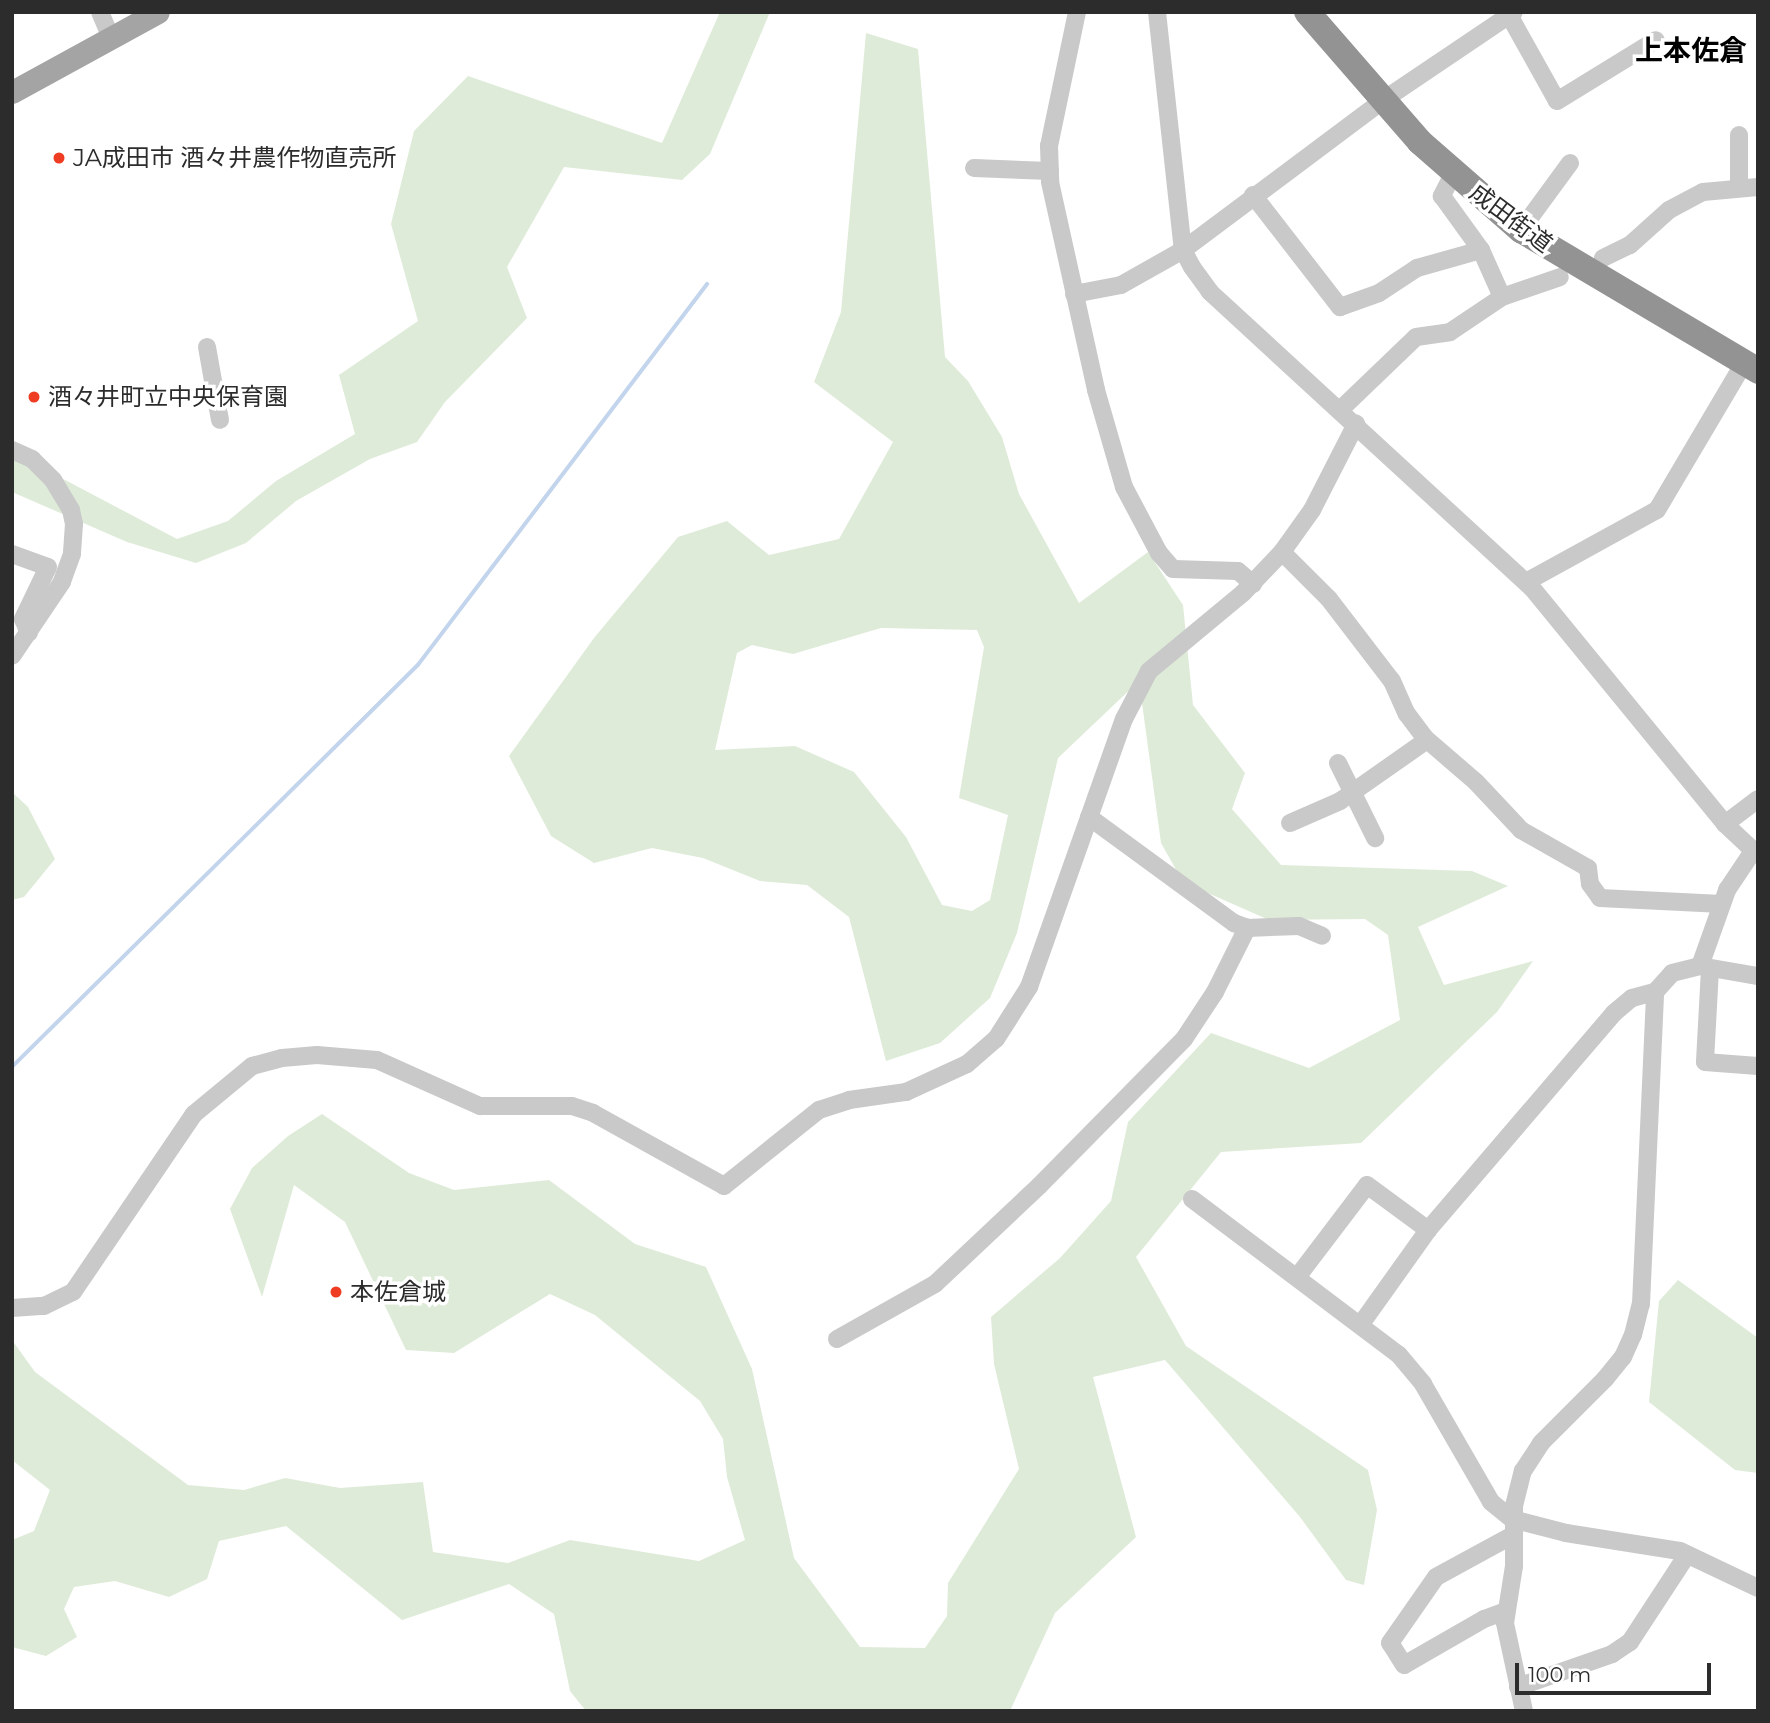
<!DOCTYPE html>
<html>
<head>
<meta charset="utf-8">
<style>
	body { margin:0 }
	#map { position:relative; width:1770px; height:1723px; overflow:hidden; background:#fff; font-family:Montserrat,"Noto Sans JP",sans-serif }
	div>[style] { position:absolute }
	.green>* { inset:0; background:#dfebd9 }
	.stream>* { height:3.5px; margin:-1.75px; padding:0 1.75px; transform-origin:1.75px; border-radius:1.75px; background:#c3d4ed }
	.minor>* { height:18px; margin:-9px; padding:0 9px; transform-origin:9px; border-radius:9px; background:#c9c9c9 }
	.major>* { height:23px; margin:-11.5px; padding:0 11.5px; transform-origin:11.5px; border-radius:11.5px; background:#a4a4a4 }
	.highway>* { height:26px; margin:-13px; padding:0 13px; transform-origin:13px; border-radius:13px; background:#939393 }
	.dots>* { width:19px; height:19px; translate:-50% -50%; box-sizing:border-box; border:4px solid #fff; border-radius:50% }
	span { translate:-50% -50%; white-space:nowrap; text-align:center; line-height:1.15; -webkit-text-stroke:7px #fff; paint-order:stroke }
	.poi-label { font-size:24px; color:#2c2c2c }
	.left { translate:0 -50%; text-align:left }
	.street-label { font-size:24px; color:#2c2c2c }
	.quarter-label { font-size:28px; color:#000; font-weight:700 }
	.frame { position:absolute; inset:0; border:14px solid #2c2c2c; pointer-events:none }
	.scale { position:absolute; left:1515px; top:1663px; width:196px; height:32px; box-sizing:border-box; border:4px solid #2c2c2c; border-top:0; padding-left:9px; font-size:21px; line-height:24px; white-space:nowrap; color:#2c2c2c; -webkit-text-stroke:5px #fff; paint-order:stroke }
</style>
</head>
<body>
<div id="map">
	<div class="green">
		<i style="clip-path:polygon(720px 12px,770px 12px,710px 154px,682px 180px,564px 167px,507px 267px,527px 318px,445px 402px,417px 442px,370px 459px,296px 501px,246px 543px,196px 563px,127px 542px,12px 492px,12px 452px,177px 539px,228px 521px,276px 481px,355px 434px,339px 375px,418px 321px,391px 224px,414px 131px,468px 76px,662px 143px)"></i>
		<i style="clip-path:polygon(evenodd,866px 33px,918px 49px,945px 357px,968px 381px,1002px 437px,1019px 494px,1079px 603px,1148px 552px,1183px 605px,1193px 705px,1245px 773px,1232px 809px,1281px 865px,1472px 871px,1508px 886px,1418px 927px,1444px 985px,1533px 961px,1497px 1012px,1361px 1143px,1221px 1152px,1136px 1257px,1186px 1346px,1368px 1470px,1377px 1510px,1364px 1585px,1346px 1580px,1300px 1517px,1165px 1360px,1093px 1377px,1136px 1537px,1055px 1613px,1010px 1711px,586px 1711px,570px 1691px,554px 1614px,509px 1584px,402px 1620px,286px 1526px,219px 1541px,207px 1579px,169px 1597px,115px 1581px,74px 1587px,64px 1609px,77px 1637px,46px 1656px,12px 1647px,12px 1540px,34px 1531px,50px 1490px,12px 1460px,12px 1340px,35px 1372px,188px 1485px,244px 1490px,285px 1478px,340px 1488px,423px 1482px,433px 1552px,508px 1563px,570px 1540px,699px 1561px,745px 1540px,727px 1477px,723px 1439px,700px 1401px,595px 1315px,550px 1294px,454px 1353px,406px 1350px,345px 1222px,294px 1185px,262px 1297px,230px 1209px,252px 1168px,288px 1136px,322px 1114px,409px 1173px,454px 1190px,549px 1180px,635px 1244px,706px 1267px,752px 1369px,794px 1558px,860px 1647px,925px 1648px,947px 1616px,948px 1583px,1019px 1469px,994px 1364px,991px 1317px,1060px 1258px,1111px 1201px,1128px 1122px,1211px 1033px,1309px 1068px,1400px 1020px,1388px 935px,1365px 919px,1269px 920px,1183px 882px,1161px 843px,1139px 681px,1058px 758px,1017px 933px,990px 998px,940px 1043px,886px 1061px,849px 917px,807px 885px,760px 881px,703px 858px,652px 848px,594px 863px,551px 836px,509px 756px,594px 638px,678px 537px,727px 521px,769px 555px,839px 539px,893px 442px,814px 382px,841px 312px,866px 33px,881px 628px,977px 630px,984px 647px,959px 798px,1008px 815px,990px 900px,972px 911px,942px 905px,906px 837px,854px 772px,795px 746px,715px 750px,737px 653px,752px 645px,793px 654px,881px 628px)"></i>
		<i style="clip-path:polygon(12px 792px,28px 807px,55px 859px,24px 897px,12px 900px)"></i>
		<i style="clip-path:polygon(1678px 1280px,1758px 1338px,1758px 1473px,1735px 1470px,1649px 1402px,1659px 1301px)"></i>
	</div>
	<div class="stream">
		<i style="left:12px;top:1067px;width:571px;rotate:-44.72deg"></i>
		<i style="left:418px;top:665px;width:478px;rotate:-52.8deg"></i>
	</div>
	<div class="minor">
		<i style="left:100px;top:12px;width:28px;rotate:67deg"></i>
		<i style="left:1077px;top:12px;width:137px;rotate:101.8deg"></i>
		<i style="left:1049px;top:146px;width:36px;rotate:88deg"></i>
		<i style="left:1050px;top:182px;width:213px;rotate:77.5deg"></i>
		<i style="left:1096px;top:390px;width:101px;rotate:73.9deg"></i>
		<i style="left:1124px;top:487px;width:75px;rotate:62.1deg"></i>
		<i style="left:1159px;top:553px;width:21px;rotate:49deg"></i>
		<i style="left:1173px;top:569px;width:65px;rotate:1.8deg"></i>
		<i style="left:1238px;top:571px;width:20px;rotate:41deg"></i>
		<i style="left:1157px;top:12px;width:239px;rotate:83.8deg"></i>
		<i style="left:1183px;top:250px;width:19px;rotate:62deg"></i>
		<i style="left:1192px;top:267px;width:31px;rotate:54deg"></i>
		<i style="left:1210px;top:292px;width:437px;rotate:42.6deg"></i>
		<i style="left:1532px;top:588px;width:305px;rotate:50.7deg"></i>
		<i style="left:1725px;top:824px;width:45px;rotate:43.2deg"></i>
		<i style="left:1509px;top:15px;width:98px;rotate:60.8deg"></i>
		<i style="left:1557px;top:101px;width:116px;rotate:-31.6deg"></i>
		<i style="left:974px;top:168px;width:76px;rotate:2.3deg"></i>
		<i style="left:1453px;top:174px;width:25px;rotate:117deg"></i>
		<i style="left:1442px;top:196px;width:67px;rotate:54.2deg"></i>
		<i style="left:1481px;top:250px;width:51px;rotate:65.9deg"></i>
		<i style="left:1739px;top:187px;width:52px;rotate:-90deg"></i>
		<i style="left:1253px;top:195px;width:142px;rotate:52.2deg"></i>
		<i style="left:1340px;top:307px;width:41px;rotate:-19.7deg"></i>
		<i style="left:1379px;top:293px;width:45px;rotate:-33.3deg"></i>
		<i style="left:1417px;top:268px;width:66px;rotate:-15.7deg"></i>
		<i style="left:1521px;top:230px;width:83px;rotate:-53.8deg"></i>
		<i style="left:1603px;top:258px;width:30px;rotate:-26deg"></i>
		<i style="left:1630px;top:245px;width:52px;rotate:-41.9deg"></i>
		<i style="left:1669px;top:210px;width:38px;rotate:-28deg"></i>
		<i style="left:1703px;top:192px;width:55px;rotate:-5.2deg"></i>
		<i style="left:1074px;top:294px;width:48px;rotate:-10.8deg"></i>
		<i style="left:1121px;top:285px;width:71px;rotate:-29.4deg"></i>
		<i style="left:1183px;top:250px;width:249px;rotate:-36.8deg"></i>
		<i style="left:1382px;top:101px;width:159px;rotate:-34deg"></i>
		<i style="left:207px;top:347px;width:74px;rotate:79.9deg"></i>
		<i style="left:1340px;top:410px;width:105px;rotate:-43.8deg"></i>
		<i style="left:1416px;top:337px;width:34px;rotate:-8deg"></i>
		<i style="left:1450px;top:332px;width:63px;rotate:-33.9deg"></i>
		<i style="left:1502px;top:297px;width:61px;rotate:-19deg"></i>
		<i style="left:12px;top:450px;width:22px;rotate:24deg"></i>
		<i style="left:32px;top:459px;width:30px;rotate:45deg"></i>
		<i style="left:53px;top:480px;width:35px;rotate:59deg"></i>
		<i style="left:71px;top:510px;width:14px;rotate:78deg"></i>
		<i style="left:74px;top:524px;width:30px;rotate:94deg"></i>
		<i style="left:72px;top:554px;width:30px;rotate:110deg"></i>
		<i style="left:62px;top:582px;width:89px;rotate:124deg"></i>
		<i style="left:1282px;top:552px;width:66px;rotate:45deg"></i>
		<i style="left:1329px;top:599px;width:103px;rotate:52.5deg"></i>
		<i style="left:1392px;top:681px;width:36px;rotate:66deg"></i>
		<i style="left:1407px;top:714px;width:30px;rotate:53deg"></i>
		<i style="left:1425px;top:738px;width:67px;rotate:40.8deg"></i>
		<i style="left:1476px;top:782px;width:66px;rotate:46.8deg"></i>
		<i style="left:1521px;top:830px;width:77px;rotate:29.6deg"></i>
		<i style="left:1588px;top:868px;width:16px;rotate:83deg"></i>
		<i style="left:1590px;top:884px;width:17px;rotate:54deg"></i>
		<i style="left:1600px;top:898px;width:122px;rotate:2.8deg"></i>
		<i style="left:12px;top:554px;width:38px;rotate:20deg"></i>
		<i style="left:48px;top:567px;width:58px;rotate:115.7deg"></i>
		<i style="left:23px;top:619px;width:15px;rotate:67deg"></i>
		<i style="left:1526px;top:582px;width:149px;rotate:-28.8deg"></i>
		<i style="left:1657px;top:510px;width:171px;rotate:-59.4deg"></i>
		<i style="left:1338px;top:763px;width:84px;rotate:63.7deg"></i>
		<i style="left:1089px;top:817px;width:180px;rotate:36.2deg"></i>
		<i style="left:1234px;top:923px;width:14px;rotate:21deg"></i>
		<i style="left:1247px;top:928px;width:52px;rotate:-2.2deg"></i>
		<i style="left:1299px;top:926px;width:25px;rotate:23deg"></i>
		<i style="left:1290px;top:823px;width:55px;rotate:-23.7deg"></i>
		<i style="left:1340px;top:801px;width:106px;rotate:-35deg"></i>
		<i style="left:1725px;top:824px;width:41px;rotate:-37.1deg"></i>
		<i style="left:1700px;top:966px;width:81px;rotate:-70.4deg"></i>
		<i style="left:1727px;top:890px;width:47px;rotate:-56.3deg"></i>
		<i style="left:1710px;top:969px;width:93px;rotate:93.1deg"></i>
		<i style="left:1705px;top:1062px;width:53px;rotate:4.3deg"></i>
		<i style="left:1192px;top:1199px;width:259px;rotate:37deg"></i>
		<i style="left:1399px;top:1355px;width:38px;rotate:50deg"></i>
		<i style="left:1423px;top:1384px;width:136px;rotate:60deg"></i>
		<i style="left:1491px;top:1502px;width:27px;rotate:39deg"></i>
		<i style="left:1512px;top:1519px;width:56px;rotate:14.5deg"></i>
		<i style="left:1566px;top:1533px;width:115px;rotate:9deg"></i>
		<i style="left:1680px;top:1551px;width:86px;rotate:25.4deg"></i>
		<i style="left:1298px;top:1276px;width:114px;rotate:-52.8deg"></i>
		<i style="left:1367px;top:1185px;width:76px;rotate:36.4deg"></i>
		<i style="left:12px;top:1308px;width:32px;rotate:-4deg"></i>
		<i style="left:44px;top:1306px;width:32px;rotate:-26deg"></i>
		<i style="left:73px;top:1292px;width:215px;rotate:-55.8deg"></i>
		<i style="left:194px;top:1114px;width:75px;rotate:-39.6deg"></i>
		<i style="left:252px;top:1066px;width:31px;rotate:-15deg"></i>
		<i style="left:282px;top:1058px;width:35px;rotate:-5deg"></i>
		<i style="left:317px;top:1055px;width:60px;rotate:4.8deg"></i>
		<i style="left:377px;top:1060px;width:113px;rotate:24.1deg"></i>
		<i style="left:480px;top:1106px;width:92px"></i>
		<i style="left:572px;top:1106px;width:22px;rotate:18deg"></i>
		<i style="left:593px;top:1113px;width:150px;rotate:29.1deg"></i>
		<i style="left:724px;top:1186px;width:122px;rotate:-38.7deg"></i>
		<i style="left:819px;top:1110px;width:32px;rotate:-18deg"></i>
		<i style="left:849px;top:1100px;width:58px;rotate:-8deg"></i>
		<i style="left:906px;top:1092px;width:67px;rotate:-24.7deg"></i>
		<i style="left:967px;top:1064px;width:38px;rotate:-41deg"></i>
		<i style="left:996px;top:1039px;width:62px;rotate:-57.6deg"></i>
		<i style="left:1029px;top:987px;width:284px;rotate:-70.5deg"></i>
		<i style="left:1124px;top:719px;width:54px;rotate:-62.5deg"></i>
		<i style="left:1149px;top:671px;width:122px;rotate:-39.7deg"></i>
		<i style="left:1243px;top:593px;width:57px;rotate:-46.4deg"></i>
		<i style="left:1282px;top:552px;width:52px;rotate:-54.5deg"></i>
		<i style="left:1312px;top:510px;width:97px;rotate:-62.9deg"></i>
		<i style="left:1361px;top:1324px;width:115px;rotate:-54.5deg"></i>
		<i style="left:1428px;top:1230px;width:286px;rotate:-49.4deg"></i>
		<i style="left:1614px;top:1013px;width:23px;rotate:-40deg"></i>
		<i style="left:1632px;top:998px;width:24px;rotate:-15deg"></i>
		<i style="left:837px;top:1339px;width:112px;rotate:-29.3deg"></i>
		<i style="left:935px;top:1284px;width:143px;rotate:-43.3deg"></i>
		<i style="left:1039px;top:1186px;width:206px;rotate:-45.4deg"></i>
		<i style="left:1184px;top:1039px;width:56px;rotate:-56.6deg"></i>
		<i style="left:1215px;top:992px;width:72px;rotate:-63.4deg"></i>
		<i style="left:1506px;top:1611px;width:23px;rotate:160deg"></i>
		<i style="left:1484px;top:1619px;width:92px;rotate:150.1deg"></i>
		<i style="left:1404px;top:1665px;width:26px;rotate:-122deg"></i>
		<i style="left:1390px;top:1643px;width:80px;rotate:-55.1deg"></i>
		<i style="left:1436px;top:1577px;width:88px;rotate:-28.6deg"></i>
		<i style="left:1518px;top:1687px;width:100px;rotate:-19.3deg"></i>
		<i style="left:1612px;top:1654px;width:22px;rotate:-34deg"></i>
		<i style="left:1630px;top:1642px;width:104px;rotate:-56.8deg"></i>
		<i style="left:1524px;top:1711px;width:90px;rotate:-102.2deg"></i>
		<i style="left:1505px;top:1623px;width:58px;rotate:-81deg"></i>
		<i style="left:1514px;top:1566px;width:60px;rotate:-90deg"></i>
		<i style="left:1514px;top:1506px;width:36px;rotate:-76deg"></i>
		<i style="left:1523px;top:1471px;width:33px;rotate:-57deg"></i>
		<i style="left:1541px;top:1443px;width:91px;rotate:-45deg"></i>
		<i style="left:1605px;top:1379px;width:28px;rotate:-51deg"></i>
		<i style="left:1623px;top:1357px;width:24px;rotate:-66deg"></i>
		<i style="left:1633px;top:1335px;width:32px;rotate:-76deg"></i>
		<i style="left:1641px;top:1304px;width:312px;rotate:-87.4deg"></i>
		<i style="left:1655px;top:992px;width:25px;rotate:-48deg"></i>
		<i style="left:1672px;top:973px;width:29px;rotate:-14deg"></i>
		<i style="left:1700px;top:966px;width:59px;rotate:9.8deg"></i>
	</div>
	<div class="major">
		<i style="left:12px;top:92px;width:166px;rotate:-28.7deg"></i>
	</div>
	<div class="highway">
		<i style="left:1307px;top:12px;width:172px;rotate:49deg"></i>
		<i style="left:1420px;top:142px;width:134px;rotate:41.1deg"></i>
		<i style="left:1521px;top:230px;width:276px;rotate:30.7deg"></i>
	</div>
	<div class="dots">
		<i style="left:59px;top:158px;background:#ee3d23"></i>
		<i style="left:34px;top:397px;background:#ee3d23"></i>
		<i style="left:336px;top:1292px;background:#ee3d23"></i>
	</div>
	<div class="poi-label">
		<span class="left" style="left:73px;top:158px">JA成田市 酒々井農作物直売所</span>
		<span class="left" style="left:48px;top:397px">酒々井町立中央保育園</span>
		<span class="left" style="left:350px;top:1292px">本佐倉城</span>
	</div>
	<div class="street-label">
		<span style="left:1511px;top:218px;rotate:37deg">成田街道</span>
	</div>
	<div class="quarter-label">
		<span style="left:1691px;top:50px">上本佐倉</span>
	</div>
	<div class="frame"></div>
	<div class="scale">100 m</div>
</div>
</body>
</html>
